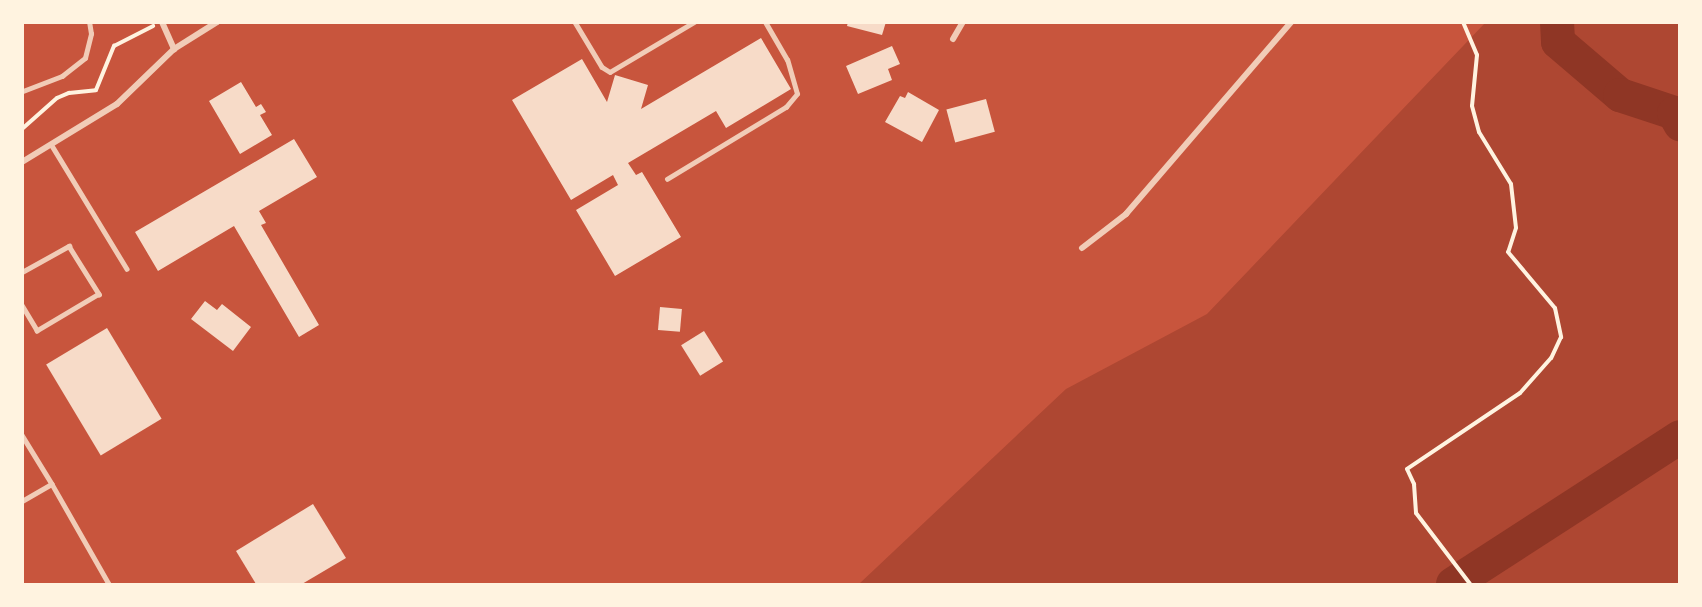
<!DOCTYPE html>
<html>
<head>
<meta charset="utf-8">
<style>
	body { margin:0 }
	#map { position:relative; width:1702px; height:607px; overflow:hidden; background:#c8553d; font-family:"Golos Text",sans-serif }
	div>[style] { position:absolute }
	.green>* { inset:0; background:#ae4732 }
	.river>* { height:34px; margin:-17px; padding:0 17px; transform-origin:17px; border-radius:17px; background:#8f3625 }
	.building>* { inset:0; background:#f7dbc8; transform-origin:0 0 }
	.path>* { height:4px; margin:-2px; padding:0 2px; transform-origin:2px; border-radius:2px; background:#fff3e0 }
	.service>* { height:4.5px; margin:-2.25px; padding:0 2.25px; transform-origin:2.25px; border-radius:2.25px; background:#f1ccb7 }
	.minor>* { height:6px; margin:-3px; padding:0 3px; transform-origin:3px; border-radius:3px; background:#f1ccb7 }
	span { translate:-50% -50%; white-space:nowrap; text-align:center; line-height:1.15; -webkit-text-stroke:4.5px #fff3e0; paint-order:stroke }
	.frame { position:absolute; inset:0; border:24px solid #fff3e0; pointer-events:none }
</style>
</head>
<body>
<div id="map">
	<div class="green">
		<i style="clip-path:polygon(1485px 23px,1679px 23px,1679px 584px,859px 584px,1066px 389px,1207px 314px)"></i>
	</div>
	<div class="river">
		<i style="left:1557px;top:22px;width:20px;rotate:87deg"></i>
		<i style="left:1558px;top:42px;width:82px;rotate:40.5deg"></i>
		<i style="left:1620px;top:95px;width:57px;rotate:18.4deg"></i>
		<i style="left:1674px;top:113px;width:13px;rotate:61deg"></i>
		<i style="left:1453px;top:584px;width:270px;rotate:-32.9deg"></i>
	</div>
	<div class="building">
		<i style="clip-path:polygon(848px 22px,886px 22px,882px 35px,847px 26px)"></i>
		<i style="clip-path:polygon(761px 38px,791px 89px,726px 128px,716px 111px,628px 163px,636px 175px,642px 172px,681px 237px,615px 276px,576px 210px,618px 185px,613px 175px,571px 200px,512px 100px,582px 59px,607px 102px,615px 75px,648px 85px,641px 109px)"></i>
		<i style="clip-path:polygon(892px 46px,900px 64px,888px 69px,892px 80px,858px 94px,846px 66px)"></i>
		<i style="clip-path:polygon(241px 82px,256px 107px,261px 104px,266px 112px,260px 115px,272px 135px,240px 154px,209px 101px)"></i>
		<i style="clip-path:polygon(908px 92px,939px 110px,922px 142px,885px 122px,900px 96px,905px 98px)"></i>
		<i style="left:986px;top:99px;width:34px;height:41px;rotate:75deg"></i>
		<i style="clip-path:polygon(294px 139px,317px 177px,259px 211px,266px 223px,261px 225px,319px 325px,299px 337px,234px 226px,158px 271px,135px 232px)"></i>
		<i style="clip-path:polygon(205px 301px,217px 310px,222px 304px,251px 327px,233px 351px,191px 319px)"></i>
		<i style="left:660px;top:307px;width:22px;height:23px;rotate:5deg"></i>
		<i style="left:107px;top:328px;width:106px;height:71px;rotate:59deg"></i>
		<i style="left:704px;top:331px;width:36px;height:27px;rotate:58deg"></i>
		<i style="clip-path:polygon(313px 504px,346px 558px,302px 584px,256px 584px,236px 551px)"></i>
	</div>
	<div class="path">
		<i style="left:1463px;top:22px;width:36px;rotate:67deg"></i>
		<i style="left:1477px;top:55px;width:51px;rotate:95.6deg"></i>
		<i style="left:1472px;top:106px;width:27px;rotate:75deg"></i>
		<i style="left:1479px;top:132px;width:61px;rotate:58.4deg"></i>
		<i style="left:1511px;top:184px;width:44px;rotate:83.5deg"></i>
		<i style="left:1516px;top:228px;width:25px;rotate:108deg"></i>
		<i style="left:1508px;top:252px;width:73px;rotate:50deg"></i>
		<i style="left:1555px;top:308px;width:30px;rotate:78deg"></i>
		<i style="left:1561px;top:337px;width:23px;rotate:115deg"></i>
		<i style="left:1551px;top:358px;width:47px;rotate:131.5deg"></i>
		<i style="left:1520px;top:393px;width:136px;rotate:146.1deg"></i>
		<i style="left:1407px;top:469px;width:17px;rotate:65deg"></i>
		<i style="left:1414px;top:484px;width:29px;rotate:86deg"></i>
		<i style="left:1416px;top:513px;width:89px;rotate:52.7deg"></i>
		<i style="left:22px;top:129px;width:47px;rotate:-41.5deg"></i>
		<i style="left:57px;top:98px;width:13px;rotate:-23deg"></i>
		<i style="left:69px;top:93px;width:27px;rotate:-6deg"></i>
		<i style="left:96px;top:90px;width:48px;rotate:-67.8deg"></i>
		<i style="left:114px;top:46px;width:44px;rotate:-27.1deg"></i>
	</div>
	<div class="service">
		<i style="left:575px;top:22px;width:52px;rotate:59deg"></i>
		<i style="left:602px;top:67px;width:9px;rotate:32deg"></i>
		<i style="left:610px;top:72px;width:98px;rotate:-30.8deg"></i>
		<i style="left:23px;top:91px;width:42px;rotate:-21deg"></i>
		<i style="left:62px;top:76px;width:29px;rotate:-38deg"></i>
		<i style="left:85px;top:58px;width:25px;rotate:-76deg"></i>
		<i style="left:91px;top:34px;width:12px;rotate:-99deg"></i>
		<i style="left:51px;top:144px;width:146px;rotate:58.7deg"></i>
		<i style="left:667px;top:179px;width:139px;rotate:-31.2deg"></i>
		<i style="left:786px;top:107px;width:17px;rotate:-50deg"></i>
		<i style="left:797px;top:94px;width:35px;rotate:-106deg"></i>
		<i style="left:787px;top:60px;width:44px;rotate:-120.1deg"></i>
		<i style="left:22px;top:272px;width:54px;rotate:-29deg"></i>
		<i style="left:69px;top:246px;width:57px;rotate:58deg"></i>
		<i style="left:99px;top:294px;width:72px;rotate:149.2deg"></i>
		<i style="left:37px;top:331px;width:29px;rotate:-121deg"></i>
		<i style="left:22px;top:435px;width:57px;rotate:58.5deg"></i>
		<i style="left:22px;top:501px;width:34px;rotate:-30deg"></i>
		<i style="left:52px;top:484px;width:115px;rotate:60.3deg"></i>
	</div>
	<div class="minor">
		<i style="left:162px;top:22px;width:30px;rotate:66deg"></i>
		<i style="left:953px;top:39px;width:20px;rotate:-60deg"></i>
		<i style="left:22px;top:162px;width:111px;rotate:-31.4deg"></i>
		<i style="left:117px;top:104px;width:79px;rotate:-44deg"></i>
		<i style="left:174px;top:49px;width:51px;rotate:-32.1deg"></i>
		<i style="left:1082px;top:248px;width:56px;rotate:-37.7deg"></i>
		<i style="left:1126px;top:214px;width:253px;rotate:-49.3deg"></i>
	</div>
	<div class="frame"></div>
</div>
</body>
</html>
